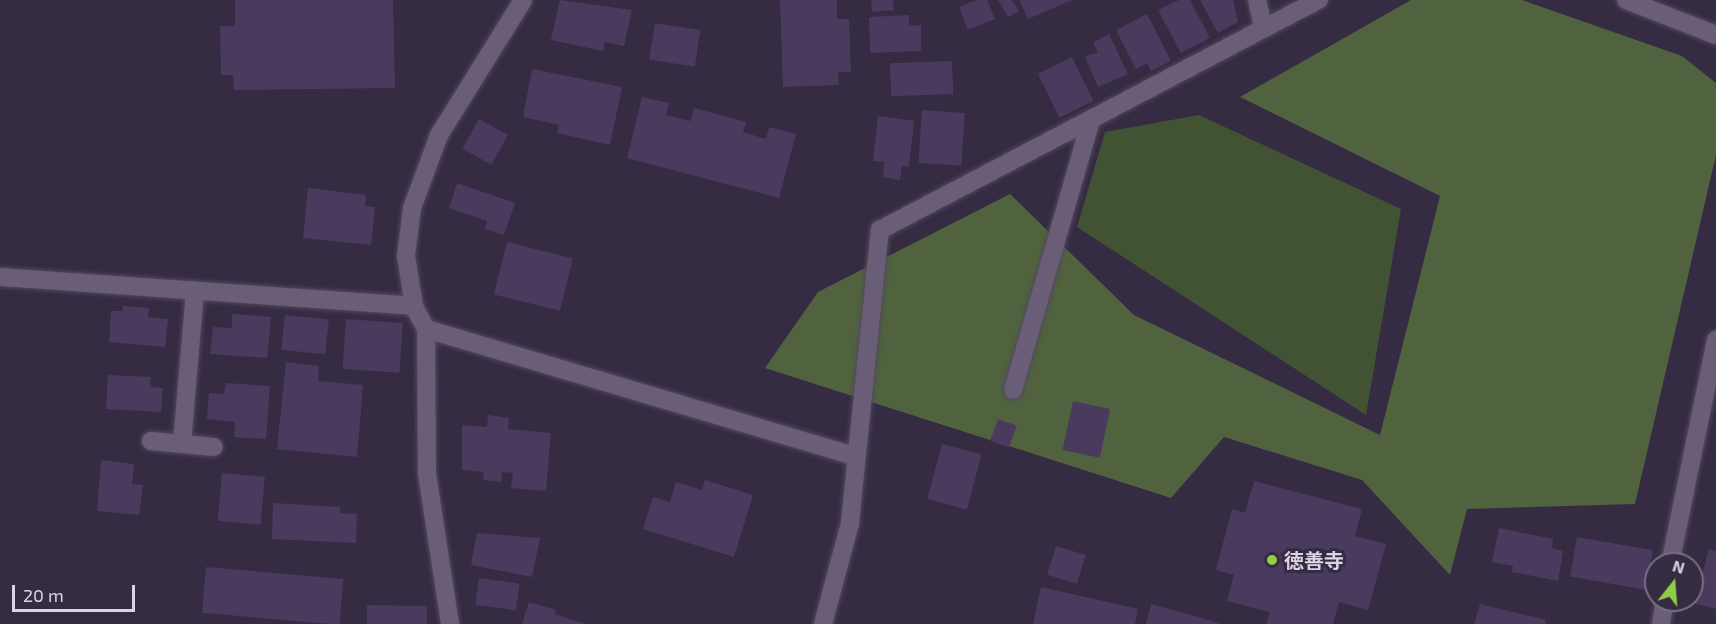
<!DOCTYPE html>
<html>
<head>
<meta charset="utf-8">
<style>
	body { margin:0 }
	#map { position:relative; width:1716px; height:624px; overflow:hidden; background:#352b43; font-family:"Exo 2","Noto Sans JP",sans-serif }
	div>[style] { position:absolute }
	.green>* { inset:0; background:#425333 }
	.forest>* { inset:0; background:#50633e }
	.building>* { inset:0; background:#4a3b5e; transform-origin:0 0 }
	.roads { filter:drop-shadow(0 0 2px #52495d) drop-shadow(0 0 2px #52495d) }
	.lane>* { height:18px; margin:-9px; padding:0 9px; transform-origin:9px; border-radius:9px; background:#695d78 }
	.street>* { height:18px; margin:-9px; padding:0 9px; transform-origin:9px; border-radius:9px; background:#695d78 }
	.dots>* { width:16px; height:16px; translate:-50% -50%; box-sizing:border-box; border:3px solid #352b43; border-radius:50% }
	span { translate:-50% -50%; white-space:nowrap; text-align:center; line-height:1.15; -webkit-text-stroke:6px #352b43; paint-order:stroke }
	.poi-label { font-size:20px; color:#dbd4e4; font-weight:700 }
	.left { translate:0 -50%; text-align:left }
	.north { position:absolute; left:1644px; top:552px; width:60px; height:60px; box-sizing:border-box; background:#352b43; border:2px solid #776f83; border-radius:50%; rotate:17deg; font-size:16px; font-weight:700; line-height:24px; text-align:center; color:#dbd4e4 }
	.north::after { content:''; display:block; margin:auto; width:21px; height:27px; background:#8dce44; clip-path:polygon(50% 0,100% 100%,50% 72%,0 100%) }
	.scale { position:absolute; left:12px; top:585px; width:123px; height:27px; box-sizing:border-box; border:3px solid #dbd4e4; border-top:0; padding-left:8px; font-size:18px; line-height:21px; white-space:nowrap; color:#dbd4e4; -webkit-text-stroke:4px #352b43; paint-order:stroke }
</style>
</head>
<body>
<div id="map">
	<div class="green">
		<i style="clip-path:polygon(1199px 115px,1401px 209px,1366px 415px,1077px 227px,1105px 132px)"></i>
	</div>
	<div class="forest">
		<i style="clip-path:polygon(1411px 0,1522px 0,1682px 56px,1716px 83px,1716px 155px,1635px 504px,1467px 509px,1450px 575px,1362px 480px,1224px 437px,1171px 498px,765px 368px,818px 292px,1010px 194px,1134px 315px,1380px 435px,1440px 196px,1240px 97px)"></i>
	</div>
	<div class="building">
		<i style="clip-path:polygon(235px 0,393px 0,395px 88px,234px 90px,233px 75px,221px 75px,220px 26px,235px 26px)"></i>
		<i style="clip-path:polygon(560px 0,632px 10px,624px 46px,605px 42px,603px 51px,551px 40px)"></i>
		<i style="clip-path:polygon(780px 0,837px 0,837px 19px,849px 19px,851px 72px,838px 72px,839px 85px,783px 87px)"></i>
		<i style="clip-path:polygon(871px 0,893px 0,894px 10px,872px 12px)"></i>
		<i style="clip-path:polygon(976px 0,987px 0,995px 19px,968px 30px,959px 7px)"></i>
		<i style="clip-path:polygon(998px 0,1012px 0,1019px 11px,1008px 17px)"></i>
		<i style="clip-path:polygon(1019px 0,1072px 0,1028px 19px)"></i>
		<i style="clip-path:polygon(1179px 0,1190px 0,1210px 38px,1181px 53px,1158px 10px)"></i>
		<i style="clip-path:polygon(1200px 0,1233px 0,1238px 22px,1218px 33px)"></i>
		<i style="clip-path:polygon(1147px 14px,1171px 61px,1151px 71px,1147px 63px,1136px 69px,1116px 30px)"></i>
		<i style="clip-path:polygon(909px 15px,909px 26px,921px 25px,921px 51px,870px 53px,869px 17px)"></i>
		<i style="left:655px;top:23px;width:46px;height:37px;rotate:9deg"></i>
		<i style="clip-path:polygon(1109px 34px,1128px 74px,1098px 87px,1085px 57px,1098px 52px,1093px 42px)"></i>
		<i style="left:1072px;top:57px;width:49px;height:38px;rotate:64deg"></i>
		<i style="left:952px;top:61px;width:33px;height:62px;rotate:88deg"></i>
		<i style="clip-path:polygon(532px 69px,622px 87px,610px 145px,557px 133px,559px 125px,523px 117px)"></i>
		<i style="clip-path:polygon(642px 97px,669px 103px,666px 115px,691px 121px,694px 108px,746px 122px,743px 132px,766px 139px,769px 127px,796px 134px,779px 198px,627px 158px)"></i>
		<i style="left:922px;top:110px;width:43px;height:53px;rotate:4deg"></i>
		<i style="clip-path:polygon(878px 116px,914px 121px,909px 167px,902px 166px,900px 180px,883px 177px,884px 162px,873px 161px)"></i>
		<i style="left:479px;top:119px;width:33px;height:34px;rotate:29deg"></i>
		<i style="clip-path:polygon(457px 183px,515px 203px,504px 235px,485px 229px,487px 221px,449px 208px)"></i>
		<i style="clip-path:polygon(308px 188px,366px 195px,365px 206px,375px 207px,371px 245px,303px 238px)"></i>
		<i style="left:507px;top:242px;width:68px;height:54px;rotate:14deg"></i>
		<i style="clip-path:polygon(123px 306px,149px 308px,148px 317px,168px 319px,165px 347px,109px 342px,111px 311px,122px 311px)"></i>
		<i style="clip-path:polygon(232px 314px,271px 317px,267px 358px,210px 354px,213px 327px,232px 328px)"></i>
		<i style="left:285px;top:315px;width:44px;height:35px;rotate:6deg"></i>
		<i style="left:346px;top:319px;width:57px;height:50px;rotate:4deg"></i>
		<i style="clip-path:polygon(286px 362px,319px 366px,318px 381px,363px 385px,357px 457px,277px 449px)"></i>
		<i style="clip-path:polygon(108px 375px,151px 377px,150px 387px,163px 388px,161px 412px,106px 409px)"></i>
		<i style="clip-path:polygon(226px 383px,270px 386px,266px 439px,234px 437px,235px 422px,207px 419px,209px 393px,224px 394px)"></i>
		<i style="left:1073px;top:401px;width:38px;height:50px;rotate:12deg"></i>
		<i style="clip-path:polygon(488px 415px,509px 418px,508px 429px,551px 433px,546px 491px,511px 488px,513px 473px,502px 472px,501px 482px,483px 480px,484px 472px,462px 470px,462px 425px,487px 427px)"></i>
		<i style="left:998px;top:419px;width:20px;height:23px;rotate:20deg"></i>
		<i style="left:942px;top:444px;width:41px;height:57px;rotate:15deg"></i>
		<i style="clip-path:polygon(101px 460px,134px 464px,132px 484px,143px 485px,139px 515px,97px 511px)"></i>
		<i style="left:222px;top:473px;width:43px;height:48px;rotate:5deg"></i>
		<i style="clip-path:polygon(705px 480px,753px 495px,734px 557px,643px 529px,653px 497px,670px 502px,676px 482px,702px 490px)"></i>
		<i style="clip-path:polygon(1254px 481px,1362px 509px,1355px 536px,1386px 544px,1368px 610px,1339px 602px,1333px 624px,1266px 624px,1270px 612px,1227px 601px,1234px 575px,1216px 570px,1232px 509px,1245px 513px)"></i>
		<i style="clip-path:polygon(273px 503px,340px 507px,340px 513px,357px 514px,356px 543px,272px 539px)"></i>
		<i style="clip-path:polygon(1499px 528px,1553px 539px,1552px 548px,1563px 551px,1558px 581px,1512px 572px,1513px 566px,1492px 562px)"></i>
		<i style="clip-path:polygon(477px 533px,540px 538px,532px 577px,471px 565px)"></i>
		<i style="left:1577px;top:537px;width:77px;height:40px;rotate:10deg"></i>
		<i style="left:1056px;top:546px;width:31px;height:30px;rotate:17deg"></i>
		<i style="clip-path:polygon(1709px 549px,1716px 551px,1716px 609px,1694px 603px)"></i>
		<i style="left:206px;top:567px;width:138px;height:46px;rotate:5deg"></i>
		<i style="left:479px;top:578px;width:41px;height:27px;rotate:8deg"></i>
		<i style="clip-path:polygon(1041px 587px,1138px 609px,1135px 624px,1033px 624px)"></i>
		<i style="clip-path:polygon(529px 602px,556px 610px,555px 614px,585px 624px,522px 624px)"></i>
		<i style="clip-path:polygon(1151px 604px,1219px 623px,1219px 624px,1146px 624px)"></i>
		<i style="clip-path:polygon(1480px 604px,1546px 620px,1545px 624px,1474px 624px)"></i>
		<i style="left:367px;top:605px;width:60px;height:19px;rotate:1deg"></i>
	</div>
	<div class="roads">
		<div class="lane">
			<i style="left:1013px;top:390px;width:277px;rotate:-73.9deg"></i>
			<i style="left:151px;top:441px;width:63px;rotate:5.4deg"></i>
			<i style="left:182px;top:443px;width:153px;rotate:-85.1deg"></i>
		</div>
		<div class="street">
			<i style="left:1257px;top:0;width:28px;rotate:77deg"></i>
			<i style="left:1626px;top:0;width:97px;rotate:21.3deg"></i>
			<i style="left:0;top:277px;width:415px;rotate:4deg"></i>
			<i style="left:426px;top:329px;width:447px;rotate:16.5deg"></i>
			<i style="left:1670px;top:564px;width:229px;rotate:-78.4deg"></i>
			<i style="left:450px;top:624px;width:153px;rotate:-98.7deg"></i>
			<i style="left:427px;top:473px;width:144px;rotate:-90.4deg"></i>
			<i style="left:426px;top:329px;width:26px;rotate:-118deg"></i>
			<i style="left:414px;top:306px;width:51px;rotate:-99.1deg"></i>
			<i style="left:406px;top:256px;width:48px;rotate:-82.9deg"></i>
			<i style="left:412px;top:208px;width:78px;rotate:-69.7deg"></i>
			<i style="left:439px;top:135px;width:159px;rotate:-58.1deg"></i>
			<i style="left:823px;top:624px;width:105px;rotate:-75deg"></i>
			<i style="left:850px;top:523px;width:295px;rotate:-84.2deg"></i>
			<i style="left:880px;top:230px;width:496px;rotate:-27.7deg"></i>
			<i style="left:1661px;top:624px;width:24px;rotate:-81deg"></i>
		</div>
	</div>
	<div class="dots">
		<i style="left:1272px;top:560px;background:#8dce44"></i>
	</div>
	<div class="poi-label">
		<span class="left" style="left:1284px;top:560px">徳善寺</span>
	</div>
	<div class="north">N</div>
	<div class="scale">20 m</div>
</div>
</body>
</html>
